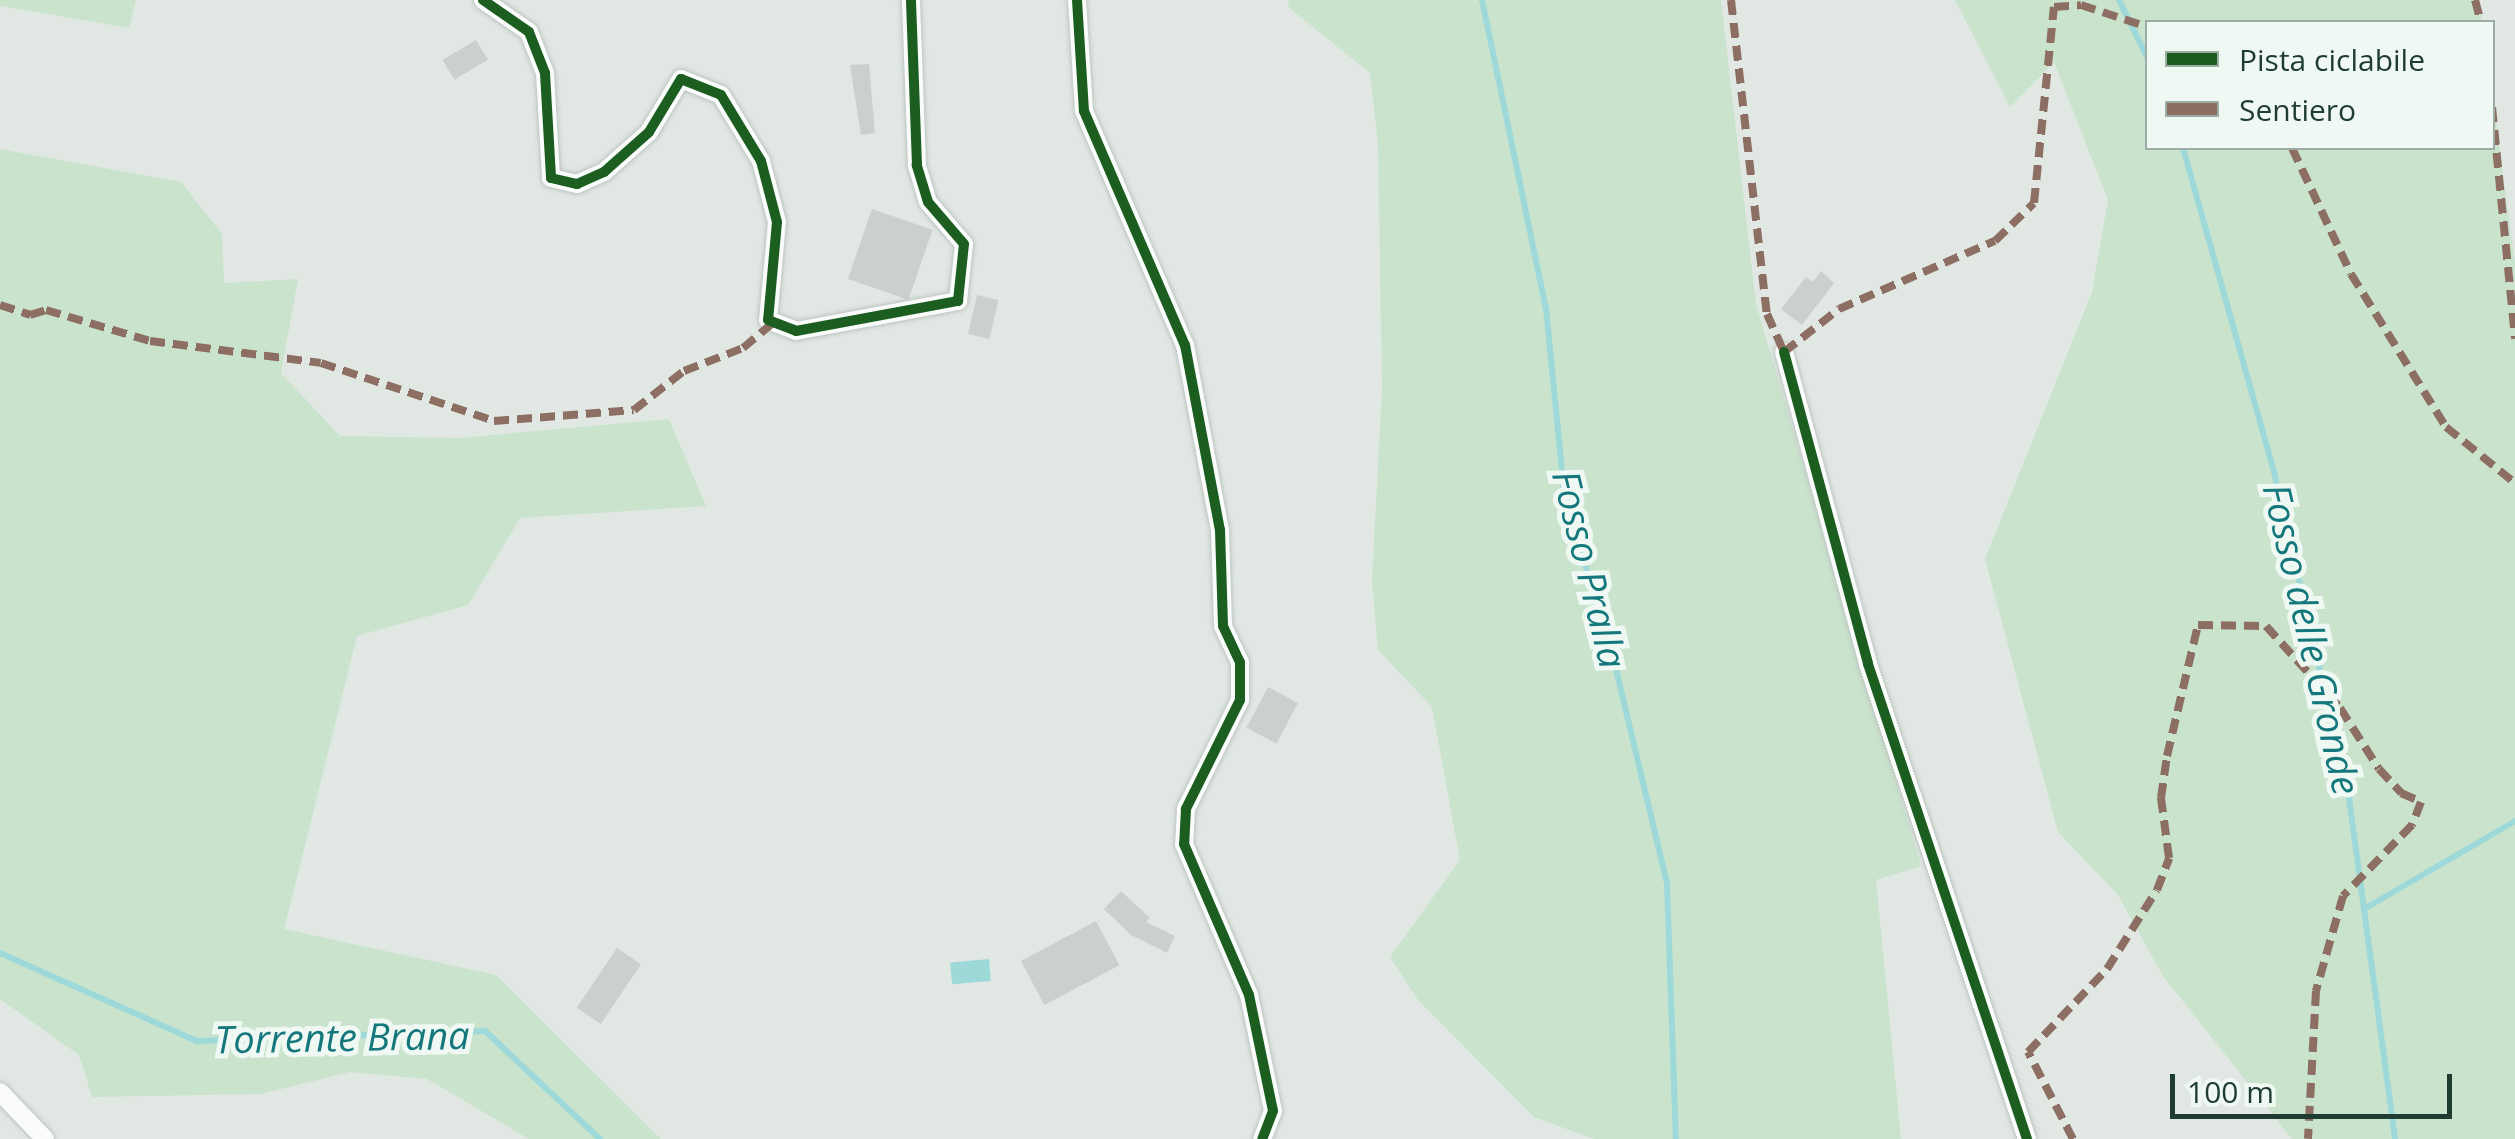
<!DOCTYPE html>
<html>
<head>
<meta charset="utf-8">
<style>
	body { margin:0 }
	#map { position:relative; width:2515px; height:1139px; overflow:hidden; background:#e1e8e4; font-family:"Open Sans",sans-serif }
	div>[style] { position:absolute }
	.green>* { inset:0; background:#c9e3cd }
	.water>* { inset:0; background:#9ed9da; transform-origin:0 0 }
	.stream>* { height:6px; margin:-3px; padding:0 3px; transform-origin:3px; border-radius:3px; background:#9ed9da }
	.building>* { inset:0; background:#cad1cd; transform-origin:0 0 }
	.roads { filter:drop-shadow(0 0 2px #bec5c1) drop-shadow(0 0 2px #bec5c1) }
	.street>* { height:18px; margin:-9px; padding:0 9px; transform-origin:9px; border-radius:9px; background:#fafcfb }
	.quiet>* { height:8px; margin-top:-4px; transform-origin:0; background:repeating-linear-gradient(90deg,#8d6e63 0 15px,transparent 0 23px) }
	.cycleway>* { height:10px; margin:-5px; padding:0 5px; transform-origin:5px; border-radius:5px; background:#1b5e20 }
	span { translate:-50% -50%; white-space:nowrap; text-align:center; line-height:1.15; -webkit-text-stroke:10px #eff8f2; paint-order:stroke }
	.water-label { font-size:38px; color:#14777c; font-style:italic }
	.legend { position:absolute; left:2145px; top:20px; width:350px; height:130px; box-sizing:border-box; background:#eff8f2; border:2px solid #9bada5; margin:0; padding:12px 18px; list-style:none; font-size:30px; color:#1e3c31 }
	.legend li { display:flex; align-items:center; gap:20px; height:50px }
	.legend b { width:50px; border:2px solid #9bada5 }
	.scale { position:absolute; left:2170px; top:1074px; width:282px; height:45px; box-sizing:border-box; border:5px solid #1e3c31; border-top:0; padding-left:12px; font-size:30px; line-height:35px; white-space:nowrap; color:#1e3c31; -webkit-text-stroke:8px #eff8f2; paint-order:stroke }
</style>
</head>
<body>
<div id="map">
	<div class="green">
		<i style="clip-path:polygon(0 0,136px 0,129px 28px,0 6px)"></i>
		<i style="clip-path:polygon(1289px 0,1721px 0,1756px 304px,1921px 866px,1876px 880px,1901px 1139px,1594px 1139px,1534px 1117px,1418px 1000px,1390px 957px,1460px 860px,1432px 707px,1378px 650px,1372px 581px,1382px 388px,1378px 144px,1370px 73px,1288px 7px)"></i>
		<i style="clip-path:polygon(1955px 0,2479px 0,2482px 22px,2148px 22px,2148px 148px,2492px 148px,2493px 99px,2515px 264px,2515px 1139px,2292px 1139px,2163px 976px,2118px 895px,2058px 832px,1985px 559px,2092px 292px,2108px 200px,2054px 62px,2010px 107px)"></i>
		<i style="clip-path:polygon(0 149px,181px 182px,222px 234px,224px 283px,298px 279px,281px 373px,340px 436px,459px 438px,669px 419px,706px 506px,520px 518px,468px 605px,357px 636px,284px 929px,496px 975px,661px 1139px,529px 1139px,427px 1079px,350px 1072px,261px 1094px,92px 1097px,79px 1055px,0 999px)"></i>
	</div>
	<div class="water">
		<i style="left:989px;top:959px;width:22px;height:39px;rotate:85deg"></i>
	</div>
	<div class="stream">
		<i style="left:1482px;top:0;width:315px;rotate:78.3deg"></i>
		<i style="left:1546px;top:308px;width:194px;rotate:84.4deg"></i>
		<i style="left:1565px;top:501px;width:150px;rotate:72.5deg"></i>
		<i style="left:1610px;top:644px;width:247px;rotate:76.6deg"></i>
		<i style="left:1667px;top:884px;width:255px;rotate:88deg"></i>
		<i style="left:2119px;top:0;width:66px;rotate:63.8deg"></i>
		<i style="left:2183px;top:148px;width:337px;rotate:74.3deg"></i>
		<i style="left:2274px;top:472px;width:335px;rotate:77deg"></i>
		<i style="left:2349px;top:798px;width:344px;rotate:82.3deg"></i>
		<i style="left:2364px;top:909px;width:175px;rotate:-30.2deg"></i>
		<i style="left:0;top:953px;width:216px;rotate:24.1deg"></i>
		<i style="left:197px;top:1041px;width:288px;rotate:-2deg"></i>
		<i style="left:485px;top:1031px;width:158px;rotate:43.2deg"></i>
	</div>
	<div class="building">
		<i style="left:476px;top:40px;width:23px;height:39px;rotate:59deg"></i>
		<i style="clip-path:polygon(869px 64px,875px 133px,861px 135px,850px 65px)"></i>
		<i style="left:872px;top:209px;width:64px;height:74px;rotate:19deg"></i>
		<i style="clip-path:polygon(1821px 271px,1834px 283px,1802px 325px,1781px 309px,1806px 277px,1813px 282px)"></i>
		<i style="left:977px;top:295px;width:22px;height:40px;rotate:13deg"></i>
		<i style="left:1268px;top:687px;width:34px;height:46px;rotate:28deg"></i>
		<i style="clip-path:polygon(1121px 891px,1150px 918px,1146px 922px,1175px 936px,1167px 953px,1131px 935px,1104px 909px)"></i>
		<i style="left:1096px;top:921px;width:50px;height:85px;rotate:62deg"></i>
		<i style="left:617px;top:948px;width:29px;height:72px;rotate:34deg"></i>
	</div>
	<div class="roads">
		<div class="street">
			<i style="left:483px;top:0;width:56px;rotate:34.8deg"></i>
			<i style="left:529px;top:32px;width:44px;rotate:68.7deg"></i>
			<i style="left:545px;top:73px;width:105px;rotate:86.7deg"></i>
			<i style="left:551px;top:178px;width:27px;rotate:13deg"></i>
			<i style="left:577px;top:184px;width:30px;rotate:-24deg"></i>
			<i style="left:604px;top:172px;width:60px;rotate:-41.6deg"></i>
			<i style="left:649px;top:132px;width:62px;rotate:-58.9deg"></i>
			<i style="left:681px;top:79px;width:43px;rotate:21.8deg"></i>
			<i style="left:721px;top:95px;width:77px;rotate:58.8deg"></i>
			<i style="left:761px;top:161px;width:63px;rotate:75.3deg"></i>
			<i style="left:777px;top:222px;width:98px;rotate:95.2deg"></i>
			<i style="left:768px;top:320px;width:30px;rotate:21deg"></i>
			<i style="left:796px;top:331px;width:165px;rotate:-10.5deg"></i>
			<i style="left:958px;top:301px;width:57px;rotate:-84deg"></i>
			<i style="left:964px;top:244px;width:55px;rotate:-130.6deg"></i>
			<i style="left:928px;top:202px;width:39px;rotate:-107deg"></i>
			<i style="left:917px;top:165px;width:165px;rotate:-92.1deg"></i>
			<i style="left:1077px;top:0;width:111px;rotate:86.4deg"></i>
			<i style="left:1084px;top:111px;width:255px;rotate:66.7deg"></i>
			<i style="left:1185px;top:345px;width:188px;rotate:79.3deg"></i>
			<i style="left:1220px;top:530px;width:96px;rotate:88.2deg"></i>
			<i style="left:1223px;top:626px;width:40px;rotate:65deg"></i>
			<i style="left:1240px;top:662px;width:38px;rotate:90deg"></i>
			<i style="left:1240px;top:700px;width:122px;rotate:116.4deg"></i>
			<i style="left:1186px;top:809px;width:35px;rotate:93deg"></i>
			<i style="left:1184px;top:844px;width:164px;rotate:66.7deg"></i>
			<i style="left:1249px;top:995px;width:118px;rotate:78.3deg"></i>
			<i style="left:1273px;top:1111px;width:30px;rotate:111deg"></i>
			<i style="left:1784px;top:352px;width:323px;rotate:74.9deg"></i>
			<i style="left:1868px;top:664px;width:501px;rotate:71.49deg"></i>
			<i style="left:0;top:1092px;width:65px;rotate:46.2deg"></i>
		</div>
	</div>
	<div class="quiet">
		<i style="left:1731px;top:0;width:316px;rotate:83.5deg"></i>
		<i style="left:1767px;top:314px;width:42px;rotate:65.9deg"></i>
		<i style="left:1784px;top:352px;width:70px;rotate:-38deg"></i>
		<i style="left:1839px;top:309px;width:170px;rotate:-23.6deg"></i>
		<i style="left:1995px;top:241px;width:54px;rotate:-44.3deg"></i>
		<i style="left:2034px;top:203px;width:197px;rotate:-84.2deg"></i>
		<i style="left:2054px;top:7px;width:27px;rotate:-4deg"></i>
		<i style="left:2081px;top:5px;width:71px;rotate:18.2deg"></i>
		<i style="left:2475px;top:0;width:23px;rotate:75deg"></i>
		<i style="left:2492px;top:107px;width:233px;rotate:84.3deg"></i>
		<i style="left:2292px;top:148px;width:139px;rotate:64.9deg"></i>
		<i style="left:2351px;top:274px;width:180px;rotate:58.2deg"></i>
		<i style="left:2446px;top:427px;width:89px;rotate:39.1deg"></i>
		<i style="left:0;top:305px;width:32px;rotate:18deg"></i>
		<i style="left:30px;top:315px;width:17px;rotate:-17deg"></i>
		<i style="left:46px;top:310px;width:109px;rotate:16.6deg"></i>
		<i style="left:150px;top:341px;width:172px;rotate:7.3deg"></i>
		<i style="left:321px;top:363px;width:182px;rotate:18.5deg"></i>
		<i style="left:494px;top:421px;width:140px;rotate:-4.5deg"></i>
		<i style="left:634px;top:410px;width:63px;rotate:-38deg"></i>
		<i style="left:684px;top:371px;width:63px;rotate:-21.3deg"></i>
		<i style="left:743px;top:348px;width:39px;rotate:-40deg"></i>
		<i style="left:2073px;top:1139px;width:98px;rotate:-117.3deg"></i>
		<i style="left:2028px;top:1052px;width:115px;rotate:-46.4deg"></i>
		<i style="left:2107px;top:969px;width:93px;rotate:-57.7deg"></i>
		<i style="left:2157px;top:890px;width:34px;rotate:-69deg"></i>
		<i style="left:2169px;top:858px;width:61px;rotate:-97.6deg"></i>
		<i style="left:2161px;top:798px;width:42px;rotate:-81.9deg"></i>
		<i style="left:2167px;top:756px;width:135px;rotate:-76.7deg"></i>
		<i style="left:2198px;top:625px;width:68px;rotate:0.8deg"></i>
		<i style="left:2266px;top:626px;width:110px;rotate:47.9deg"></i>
		<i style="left:2340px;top:708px;width:72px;rotate:57.4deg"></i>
		<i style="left:2379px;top:769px;width:33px;rotate:47deg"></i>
		<i style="left:2401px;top:793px;width:22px;rotate:24deg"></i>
		<i style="left:2421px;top:802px;width:25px;rotate:111deg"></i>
		<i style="left:2412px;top:825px;width:99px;rotate:134.2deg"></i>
		<i style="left:2343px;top:896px;width:99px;rotate:105.9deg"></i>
		<i style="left:2316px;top:991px;width:148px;rotate:93.1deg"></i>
	</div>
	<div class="cycleway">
		<i style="left:483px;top:0;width:56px;rotate:34.8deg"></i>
		<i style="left:529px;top:32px;width:44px;rotate:68.7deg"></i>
		<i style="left:545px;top:73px;width:105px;rotate:86.7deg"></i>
		<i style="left:551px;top:178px;width:27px;rotate:13deg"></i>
		<i style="left:577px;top:184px;width:30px;rotate:-24deg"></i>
		<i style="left:604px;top:172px;width:60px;rotate:-41.6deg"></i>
		<i style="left:649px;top:132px;width:62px;rotate:-58.9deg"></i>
		<i style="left:681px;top:79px;width:43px;rotate:21.8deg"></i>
		<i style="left:721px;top:95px;width:77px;rotate:58.8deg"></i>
		<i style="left:761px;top:161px;width:63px;rotate:75.3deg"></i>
		<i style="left:777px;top:222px;width:98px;rotate:95.2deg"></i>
		<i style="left:768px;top:320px;width:30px;rotate:21deg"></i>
		<i style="left:796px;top:331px;width:165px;rotate:-10.5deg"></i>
		<i style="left:958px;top:301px;width:57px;rotate:-84deg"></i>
		<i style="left:964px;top:244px;width:55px;rotate:-130.6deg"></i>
		<i style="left:928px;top:202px;width:39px;rotate:-107deg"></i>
		<i style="left:917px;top:165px;width:165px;rotate:-92.1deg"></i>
		<i style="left:1077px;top:0;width:111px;rotate:86.4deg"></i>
		<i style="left:1084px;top:111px;width:255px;rotate:66.7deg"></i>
		<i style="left:1185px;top:345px;width:188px;rotate:79.3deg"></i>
		<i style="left:1220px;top:530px;width:96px;rotate:88.2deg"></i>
		<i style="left:1223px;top:626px;width:40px;rotate:65deg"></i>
		<i style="left:1240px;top:662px;width:38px;rotate:90deg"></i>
		<i style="left:1240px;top:700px;width:122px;rotate:116.4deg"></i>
		<i style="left:1186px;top:809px;width:35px;rotate:93deg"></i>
		<i style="left:1184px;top:844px;width:164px;rotate:66.7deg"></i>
		<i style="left:1249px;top:995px;width:118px;rotate:78.3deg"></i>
		<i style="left:1273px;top:1111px;width:30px;rotate:111deg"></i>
		<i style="left:1784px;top:352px;width:323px;rotate:74.9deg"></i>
		<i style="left:1868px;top:664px;width:501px;rotate:71.49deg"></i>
	</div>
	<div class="water-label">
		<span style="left:1590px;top:569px;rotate:76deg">Fosso Pralla</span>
		<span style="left:2312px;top:639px;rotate:77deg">Fosso delle Gronde</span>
		<span style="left:342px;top:1037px;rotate:-1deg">Torrente Brana</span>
	</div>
	<ul class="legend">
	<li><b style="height:12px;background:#1b5e20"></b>Pista ciclabile</li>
	<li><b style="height:12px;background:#8d6e63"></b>Sentiero</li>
	</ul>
	<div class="scale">100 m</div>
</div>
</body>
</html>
